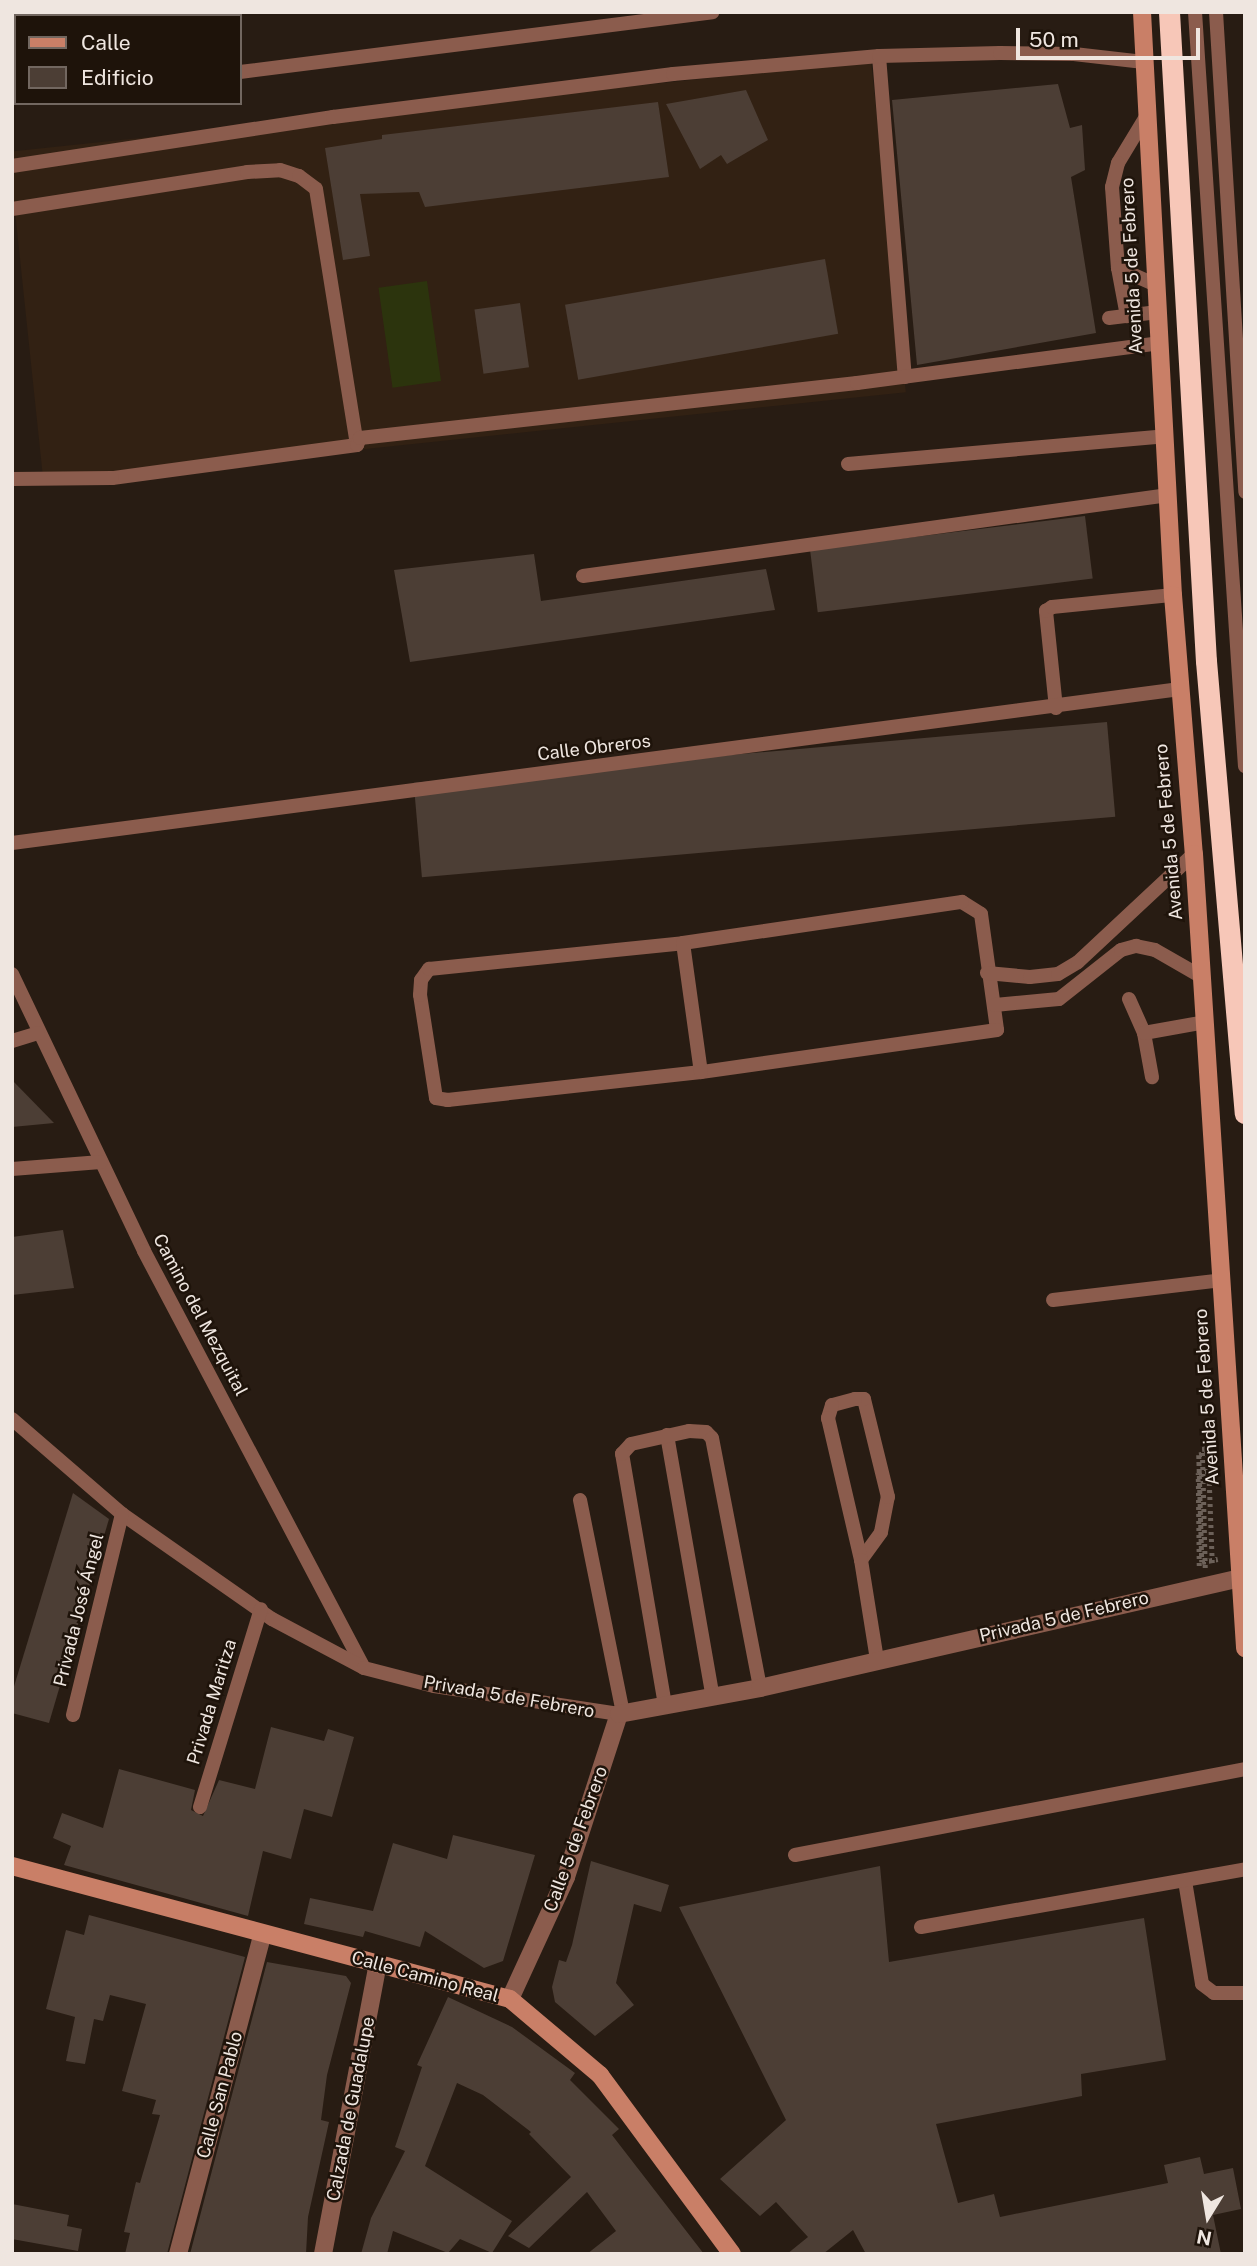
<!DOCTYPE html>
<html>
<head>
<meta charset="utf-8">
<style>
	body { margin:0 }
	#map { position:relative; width:1257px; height:2266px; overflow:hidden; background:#281c13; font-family:"Public Sans",sans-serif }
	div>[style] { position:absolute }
	.built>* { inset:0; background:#322113; transform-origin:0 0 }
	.green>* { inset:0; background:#2c340d; transform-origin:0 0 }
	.building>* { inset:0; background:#4c3e35; transform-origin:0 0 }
	.path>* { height:4.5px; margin-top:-2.25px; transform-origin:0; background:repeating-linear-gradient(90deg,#6c6159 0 3.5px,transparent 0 7px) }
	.lane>* { height:14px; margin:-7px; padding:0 7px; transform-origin:7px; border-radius:7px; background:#8b5c4d }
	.street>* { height:18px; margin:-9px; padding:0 9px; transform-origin:9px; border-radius:9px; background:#8b5c4d }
	.secondary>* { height:18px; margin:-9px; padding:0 9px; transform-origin:9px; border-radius:9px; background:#c97f67 }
	.highway>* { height:21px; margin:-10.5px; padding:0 10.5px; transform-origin:10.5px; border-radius:10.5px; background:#f7c7b8 }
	span { translate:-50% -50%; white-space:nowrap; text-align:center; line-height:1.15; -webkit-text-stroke:5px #1e130a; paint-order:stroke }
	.street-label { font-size:18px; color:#efe6e0 }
	.frame { position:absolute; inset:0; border:14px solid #efe6e0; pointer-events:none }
	.legend { position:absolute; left:14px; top:14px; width:228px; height:91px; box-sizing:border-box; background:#1e130a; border:2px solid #726760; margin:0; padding:9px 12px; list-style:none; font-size:21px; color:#efe6e0 }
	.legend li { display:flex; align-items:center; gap:14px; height:35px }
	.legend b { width:35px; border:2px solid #726760 }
	.north { position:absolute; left:1173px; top:2182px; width:70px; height:70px; -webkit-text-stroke:5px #1e130a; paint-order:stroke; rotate:191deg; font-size:19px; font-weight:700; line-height:28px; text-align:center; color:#efe6e0 }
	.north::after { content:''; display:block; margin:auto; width:24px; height:32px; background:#efe6e0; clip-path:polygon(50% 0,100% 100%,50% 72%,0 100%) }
	.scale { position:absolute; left:1016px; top:28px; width:184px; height:32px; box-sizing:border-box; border:4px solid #efe6e0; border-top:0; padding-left:9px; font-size:21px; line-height:24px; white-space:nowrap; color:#efe6e0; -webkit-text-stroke:5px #1e130a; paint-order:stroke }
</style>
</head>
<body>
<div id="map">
	<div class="built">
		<i style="left:871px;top:61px;width:333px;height:867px;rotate:84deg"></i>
	</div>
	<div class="green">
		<i style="left:427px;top:281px;width:101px;height:49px;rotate:82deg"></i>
	</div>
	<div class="building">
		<i style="clip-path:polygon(1058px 84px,1070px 128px,1082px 125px,1085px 170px,1071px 177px,1096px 333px,917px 365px,892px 100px)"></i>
		<i style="clip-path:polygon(746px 90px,768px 140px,727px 164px,721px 155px,700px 169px,666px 104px)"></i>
		<i style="clip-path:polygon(658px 102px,669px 177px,425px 207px,419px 192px,360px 194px,370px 256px,343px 260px,325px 148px,382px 139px,382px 135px)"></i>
		<i style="left:825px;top:259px;width:76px;height:264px;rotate:80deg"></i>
		<i style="left:520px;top:303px;width:65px;height:46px;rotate:82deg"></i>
		<i style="left:1085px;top:516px;width:63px;height:277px;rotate:83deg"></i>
		<i style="clip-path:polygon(534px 554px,541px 601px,766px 569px,775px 610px,410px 662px,394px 570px)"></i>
		<i style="left:1107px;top:722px;width:95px;height:696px;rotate:85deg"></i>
		<i style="clip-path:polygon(12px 1080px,54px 1123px,12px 1127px)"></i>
		<i style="clip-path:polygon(63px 1230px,74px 1288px,12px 1295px,12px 1237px)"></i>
		<i style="clip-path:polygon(73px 1493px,109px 1519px,49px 1723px,12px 1713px,12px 1693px)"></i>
		<i style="clip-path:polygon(271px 1727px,324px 1741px,328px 1729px,354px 1737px,332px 1817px,304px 1809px,291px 1859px,263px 1851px,248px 1916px,64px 1865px,71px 1846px,53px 1838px,62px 1813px,103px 1828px,119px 1769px,195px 1790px,191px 1810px,203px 1816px,219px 1780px,255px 1789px)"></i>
		<i style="clip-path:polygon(453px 1835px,535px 1855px,503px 1961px,484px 1968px,425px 1931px,420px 1947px,365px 1931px,363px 1937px,304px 1924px,310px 1898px,373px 1911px,393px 1843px,447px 1859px)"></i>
		<i style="clip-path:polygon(591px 1861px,669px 1885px,661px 1912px,634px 1904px,616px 1983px,634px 2005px,595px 2036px,555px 2002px,552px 1987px,559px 1960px,566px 1962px,572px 1945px)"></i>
		<i style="clip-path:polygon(880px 1866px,889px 1962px,1144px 1918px,1166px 2060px,1081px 2074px,1082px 2096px,936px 2124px,958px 2203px,994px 2194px,1000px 2217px,1168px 2183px,1164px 2165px,1200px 2157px,1204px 2174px,1233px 2168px,1241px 2209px,1213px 2215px,1221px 2254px,866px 2254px,853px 2230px,823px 2254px,787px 2254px,808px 2237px,776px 2202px,760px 2216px,720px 2179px,786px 2120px,679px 1907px)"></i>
		<i style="clip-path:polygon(89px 1915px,245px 1957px,167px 2254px,125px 2254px,130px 2233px,124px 2232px,136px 2182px,140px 2183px,160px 2115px,152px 2114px,156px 2100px,122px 2091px,146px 2004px,110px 1995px,103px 2021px,94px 2019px,85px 2064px,66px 2061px,75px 2017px,46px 2009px,66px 1930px,84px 1935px)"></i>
		<i style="clip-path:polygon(267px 1962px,346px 1976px,351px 1983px,327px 2075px,321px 2120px,329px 2122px,308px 2217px,306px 2254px,190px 2254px)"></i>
		<i style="clip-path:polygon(448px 1997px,512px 2027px,575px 2073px,570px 2080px,619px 2129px,612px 2135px,704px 2254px,587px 2254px,616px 2231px,587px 2192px,529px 2248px,508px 2236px,571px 2177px,529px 2134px,531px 2132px,483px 2095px,457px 2083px,425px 2166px,512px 2221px,492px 2253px,460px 2239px,448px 2253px,393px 2231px,387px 2254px,361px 2254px,371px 2218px,405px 2151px,395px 2147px,422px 2067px,417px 2065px)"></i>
		<i style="clip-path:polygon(12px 2204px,69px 2215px,67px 2226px,82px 2229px,78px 2251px,12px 2239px)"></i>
	</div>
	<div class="path">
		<i style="left:1212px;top:1563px;width:110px;rotate:-92.1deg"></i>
		<i style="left:1208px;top:1453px;width:9px;rotate:167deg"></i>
		<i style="left:1199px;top:1455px;width:107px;rotate:88.4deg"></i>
		<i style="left:1202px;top:1562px;width:16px;rotate:-11deg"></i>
		<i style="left:1199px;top:1566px;width:93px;rotate:-90.6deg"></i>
		<i style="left:1198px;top:1473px;width:17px;rotate:-17deg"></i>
		<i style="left:1205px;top:1568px;width:119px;rotate:-91.4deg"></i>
		<i style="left:1202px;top:1449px;width:12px;rotate:-9deg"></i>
	</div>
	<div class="lane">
		<i style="left:1195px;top:12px;width:756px;rotate:86.21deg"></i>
		<i style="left:1216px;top:12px;width:481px;rotate:86.5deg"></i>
		<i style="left:879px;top:56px;width:322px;rotate:85.4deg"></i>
		<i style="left:240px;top:72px;width:476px;rotate:-7.2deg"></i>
		<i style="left:1147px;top:115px;width:56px;rotate:121.1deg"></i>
		<i style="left:1118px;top:163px;width:25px;rotate:104deg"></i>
		<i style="left:1112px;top:187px;width:81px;rotate:85.8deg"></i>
		<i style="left:1118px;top:268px;width:42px;rotate:24.1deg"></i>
		<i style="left:12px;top:166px;width:325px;rotate:-8.7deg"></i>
		<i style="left:333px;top:117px;width:343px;rotate:-7.2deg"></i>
		<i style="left:673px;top:74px;width:207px;rotate:-5deg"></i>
		<i style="left:879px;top:56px;width:121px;rotate:-1.4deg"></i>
		<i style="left:1000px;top:53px;width:74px;rotate:0.8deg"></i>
		<i style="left:1074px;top:54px;width:70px;rotate:6.5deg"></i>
		<i style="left:12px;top:209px;width:238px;rotate:-8.9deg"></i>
		<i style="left:247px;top:172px;width:33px;rotate:-3deg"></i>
		<i style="left:280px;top:170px;width:20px;rotate:18deg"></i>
		<i style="left:299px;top:176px;width:21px;rotate:37deg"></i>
		<i style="left:316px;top:189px;width:259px;rotate:80.9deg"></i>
		<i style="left:357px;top:445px;width:247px;rotate:172.3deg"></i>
		<i style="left:112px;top:478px;width:100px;rotate:179.4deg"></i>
		<i style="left:1118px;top:268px;width:49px;rotate:79.4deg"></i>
		<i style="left:1109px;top:318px;width:49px;rotate:-7deg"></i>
		<i style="left:357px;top:445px;width:8px;rotate:-67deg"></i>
		<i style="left:360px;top:438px;width:500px;rotate:-6.31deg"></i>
		<i style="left:857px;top:383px;width:306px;rotate:-7.5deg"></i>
		<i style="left:848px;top:464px;width:318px;rotate:-5deg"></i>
		<i style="left:583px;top:576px;width:591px;rotate:-7.88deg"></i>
		<i style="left:1056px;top:708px;width:98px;rotate:-95.9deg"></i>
		<i style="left:1046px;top:611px;width:7px;rotate:-34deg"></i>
		<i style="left:1052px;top:607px;width:122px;rotate:-5.7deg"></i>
		<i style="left:12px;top:843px;width:1178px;rotate:-7.51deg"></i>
		<i style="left:962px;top:902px;width:22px;rotate:32deg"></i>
		<i style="left:981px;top:914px;width:117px;rotate:82.1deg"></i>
		<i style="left:997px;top:1030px;width:299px;rotate:171.9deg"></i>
		<i style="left:701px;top:1072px;width:255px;rotate:173.7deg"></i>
		<i style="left:448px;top:1100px;width:12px;rotate:-171deg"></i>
		<i style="left:436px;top:1098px;width:104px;rotate:-98.8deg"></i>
		<i style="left:420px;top:995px;width:15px;rotate:-86deg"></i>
		<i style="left:421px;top:980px;width:14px;rotate:-54deg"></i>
		<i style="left:429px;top:969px;width:255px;rotate:-5.8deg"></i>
		<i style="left:683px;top:943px;width:282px;rotate:-8.4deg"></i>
		<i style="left:683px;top:943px;width:130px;rotate:82.1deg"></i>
		<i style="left:987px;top:973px;width:43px;rotate:5.3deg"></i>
		<i style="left:1030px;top:977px;width:28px;rotate:-6deg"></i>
		<i style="left:1058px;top:974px;width:23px;rotate:-31deg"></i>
		<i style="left:1078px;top:962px;width:158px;rotate:-43deg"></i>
		<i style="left:12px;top:974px;width:307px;rotate:64.5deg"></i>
		<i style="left:144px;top:1251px;width:471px;rotate:62.2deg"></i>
		<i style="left:1129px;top:999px;width:37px;rotate:66deg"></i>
		<i style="left:1144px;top:1033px;width:45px;rotate:79.7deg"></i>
		<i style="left:995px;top:1005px;width:64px;rotate:-5.4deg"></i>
		<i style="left:1059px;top:999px;width:79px;rotate:-38.3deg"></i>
		<i style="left:1121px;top:950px;width:16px;rotate:-15deg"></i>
		<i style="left:1136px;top:946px;width:19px;rotate:12deg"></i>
		<i style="left:1155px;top:950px;width:54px;rotate:29.9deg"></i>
		<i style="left:1144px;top:1033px;width:62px;rotate:-10.2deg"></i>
		<i style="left:12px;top:1041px;width:27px;rotate:-17deg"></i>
		<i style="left:12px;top:1169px;width:89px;rotate:-4.5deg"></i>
		<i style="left:1053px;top:1300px;width:170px;rotate:-6.7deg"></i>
		<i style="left:12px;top:1419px;width:145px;rotate:40.8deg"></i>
		<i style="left:122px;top:1514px;width:183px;rotate:35deg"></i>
		<i style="left:272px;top:1619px;width:104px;rotate:28deg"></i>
		<i style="left:364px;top:1668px;width:72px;rotate:14.4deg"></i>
		<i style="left:434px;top:1686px;width:187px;rotate:8.6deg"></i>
		<i style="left:667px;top:1435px;width:267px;rotate:80.1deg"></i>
		<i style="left:580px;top:1500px;width:218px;rotate:78.6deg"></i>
		<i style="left:861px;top:1560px;width:34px;rotate:-54deg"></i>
		<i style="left:881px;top:1532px;width:36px;rotate:-79deg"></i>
		<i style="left:888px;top:1497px;width:101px;rotate:-103.8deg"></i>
		<i style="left:864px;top:1399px;width:9px;rotate:180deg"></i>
		<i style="left:855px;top:1399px;width:24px;rotate:165deg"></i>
		<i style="left:832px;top:1405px;width:14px;rotate:107deg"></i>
		<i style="left:828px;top:1418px;width:146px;rotate:76.9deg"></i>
		<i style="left:861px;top:1560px;width:101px;rotate:80.9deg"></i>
		<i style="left:665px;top:1705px;width:255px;rotate:-99.7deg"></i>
		<i style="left:622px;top:1454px;width:13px;rotate:-48deg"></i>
		<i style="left:631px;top:1444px;width:59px;rotate:-12.6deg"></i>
		<i style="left:689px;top:1431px;width:17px;rotate:3deg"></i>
		<i style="left:706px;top:1432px;width:8px;rotate:45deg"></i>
		<i style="left:712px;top:1438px;width:255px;rotate:79.1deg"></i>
		<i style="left:73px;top:1715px;width:207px;rotate:-76.3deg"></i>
		<i style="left:200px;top:1807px;width:207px;rotate:-72.9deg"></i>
		<i style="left:795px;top:1855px;width:458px;rotate:-10.8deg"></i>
		<i style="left:1185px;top:1881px;width:104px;rotate:80.6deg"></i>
		<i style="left:1202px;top:1984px;width:15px;rotate:37deg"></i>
		<i style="left:1214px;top:1993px;width:31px"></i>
		<i style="left:921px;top:1927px;width:329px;rotate:-10.1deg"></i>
	</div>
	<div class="street">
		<i style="left:510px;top:1999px;width:134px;rotate:-65.3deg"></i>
		<i style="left:566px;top:1877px;width:171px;rotate:-72deg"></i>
		<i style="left:619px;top:1714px;width:143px;rotate:-10.4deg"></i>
		<i style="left:760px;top:1688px;width:493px;rotate:-12.9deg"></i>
		<i style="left:178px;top:2254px;width:328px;rotate:-75.2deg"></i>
		<i style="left:323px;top:2254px;width:296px;rotate:-79.3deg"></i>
	</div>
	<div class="secondary">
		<i style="left:1142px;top:12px;width:584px;rotate:86.96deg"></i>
		<i style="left:1173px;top:595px;width:260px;rotate:85.4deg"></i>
		<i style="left:1194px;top:854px;width:796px;rotate:86.32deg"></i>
		<i style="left:12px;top:1866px;width:515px;rotate:14.95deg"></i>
		<i style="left:510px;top:1999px;width:118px;rotate:40.2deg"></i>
		<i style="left:600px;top:2075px;width:222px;rotate:53.6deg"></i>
	</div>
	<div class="highway">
		<i style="left:1169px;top:12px;width:650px;rotate:86.74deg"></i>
		<i style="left:1206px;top:661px;width:454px;rotate:85.1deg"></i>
	</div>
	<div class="street-label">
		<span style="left:1132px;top:266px;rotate:-93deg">Avenida 5 de Febrero</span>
		<span style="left:594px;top:748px;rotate:-7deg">Calle Obreros</span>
		<span style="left:1169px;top:832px;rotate:-95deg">Avenida 5 de Febrero</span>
		<span style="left:200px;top:1315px;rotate:62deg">Camino del Mezquital</span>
		<span style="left:1207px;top:1397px;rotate:-94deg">Avenida 5 de Febrero</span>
		<span style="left:79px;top:1610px;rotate:-76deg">Privada José Ángel</span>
		<span style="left:1064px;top:1617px;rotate:-13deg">Privada 5 de Febrero</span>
		<span style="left:509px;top:1697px;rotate:10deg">Privada 5 de Febrero</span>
		<span style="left:212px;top:1702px;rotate:-73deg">Privada Maritza</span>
		<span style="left:576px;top:1839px;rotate:-70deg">Calle 5 de Febrero</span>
		<span style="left:425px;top:1977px;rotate:15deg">Calle Camino Real</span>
		<span style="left:220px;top:2095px;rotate:-75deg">Calle San Pablo</span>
		<span style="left:351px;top:2109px;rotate:-79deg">Calzada de Guadalupe</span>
	</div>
	<div class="frame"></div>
	<ul class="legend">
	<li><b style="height:9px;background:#c97f67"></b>Calle</li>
	<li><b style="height:19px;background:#4c3e35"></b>Edificio</li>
	</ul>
	<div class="north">N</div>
	<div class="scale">50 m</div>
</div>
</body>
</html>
